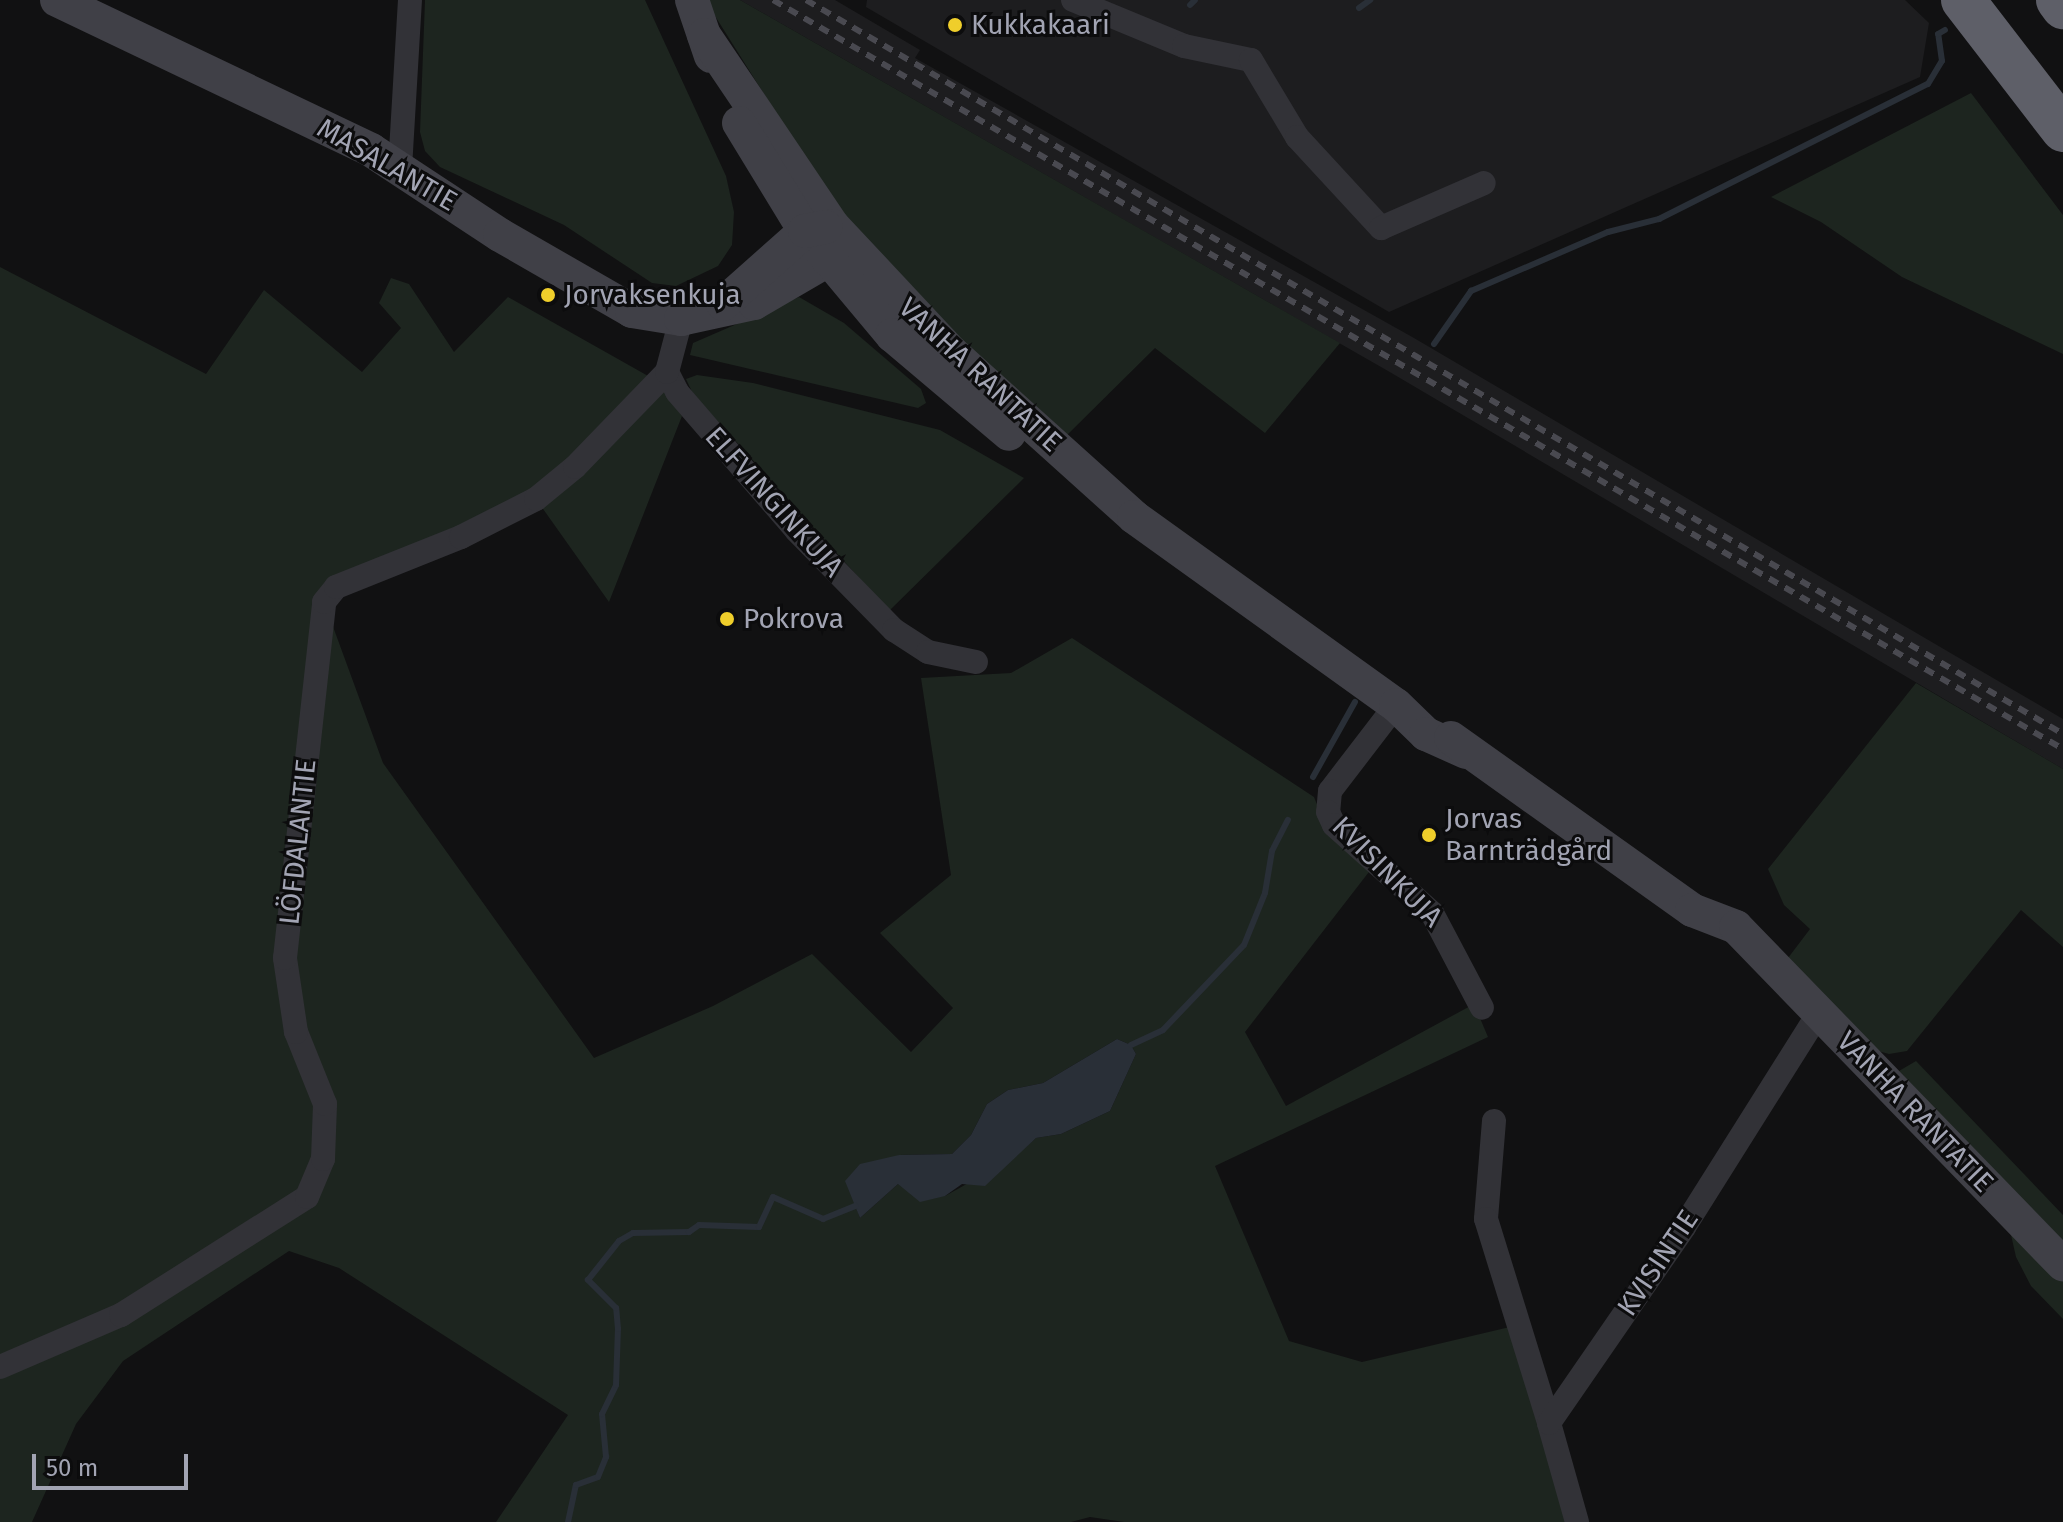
<!DOCTYPE html>
<html>
<head>
<meta charset="utf-8">
<style>
	body { margin:0 }
	#map { position:relative; width:2063px; height:1522px; overflow:hidden; background:#111112; font-family:"Fira Sans",sans-serif }
	div>[style] { position:absolute }
	.built>* { inset:0; background:#1d1d1f }
	.green>* { inset:0; background:#1d251f }
	.water>* { inset:0; background:#292f37 }
	.stream>* { height:6px; margin:-3px; padding:0 3px; transform-origin:3px; border-radius:3px; background:#292f37 }
	.street>* { height:24px; margin:-12px; padding:0 12px; transform-origin:12px; border-radius:12px; background:#323237 }
	.secondary>* { height:34px; margin:-17px; padding:0 17px; transform-origin:17px; border-radius:17px; background:#404047 }
	.highway>* { height:44px; margin:-22px; padding:0 22px; transform-origin:22px; border-radius:22px; background:#5e5f68 }
	.rail>* { height:6px; margin-top:-3px; transform-origin:0; background:repeating-linear-gradient(90deg,#494950 0 10px,transparent 0 18px) }
	.dots>* { width:22px; height:22px; translate:-50% -50%; box-sizing:border-box; border:4px solid #0c0c0d; border-radius:50% }
	span { translate:-50% -50%; white-space:nowrap; text-align:center; line-height:1.15; -webkit-text-stroke:6px #0c0c0d; paint-order:stroke }
	.poi-label { font-size:28px; color:#a2a4b3 }
	.left { translate:0 -50%; text-align:left }
	.street-label { font-size:28px; color:#a2a4b3 }
	.scale { position:absolute; left:32px; top:1454px; width:156px; height:36px; box-sizing:border-box; border:4px solid #a2a4b3; border-top:0; padding-left:10px; font-size:24px; line-height:28px; white-space:nowrap; color:#a2a4b3; -webkit-text-stroke:6px #0c0c0d; paint-order:stroke }
</style>
</head>
<body>
<div id="map">
	<div class="built">
		<i style="clip-path:polygon(740px 0,835px 0,920px 50px,915px 58px,1414px 338px,2063px 719px,2063px 769px,1388px 371px)"></i>
		<i style="clip-path:polygon(867px 0,1905px 0,1929px 23px,1920px 77px,1389px 312px,866px 7px)"></i>
	</div>
	<div class="green">
		<i style="clip-path:polygon(425px 0,645px 0,726px 176px,734px 212px,732px 245px,718px 266px,676px 286px,652px 283px,564px 225px,440px 167px,425px 151px,420px 132px)"></i>
		<i style="clip-path:polygon(705px 0,740px 0,1340px 343px,1265px 433px,1155px 348px,1061px 441px,865px 255px)"></i>
		<i style="clip-path:polygon(1971px 93px,2063px 215px,2063px 354px,1902px 277px,1821px 222px,1771px 197px)"></i>
		<i style="clip-path:polygon(evenodd,0 267px,206px 374px,264px 290px,362px 372px,401px 328px,379px 303px,391px 278px,409px 284px,454px 352px,508px 297px,657px 381px,682px 416px,609px 602px,536px 499px,324px 602px,383px 763px,594px 1058px,713px 1006px,812px 954px,911px 1052px,953px 1008px,880px 933px,951px 875px,921px 678px,1011px 673px,1072px 638px,1314px 797px,1327px 829px,1372px 868px,1245px 1032px,1286px 1106px,1474px 1004px,1488px 1037px,1215px 1166px,1289px 1341px,1362px 1362px,1514px 1326px,1572px 1522px,1124px 1522px,1090px 1517px,1071px 1522px,496px 1522px,568px 1415px,339px 1268px,289px 1251px,123px 1361px,76px 1424px,32px 1522px,0 1522px,0 267px,1117px 1039px,1131px 1045px,1136px 1054px,1110px 1111px,1061px 1134px,1036px 1138px,1010px 1160px,945px 1196px,898px 1184px,860px 1218px,856px 1206px,899px 1155px,952px 1154px,971px 1135px,987px 1104px,1008px 1090px,1043px 1083px,1117px 1039px)"></i>
		<i style="clip-path:polygon(799px 297px,844px 323px,921px 389px,926px 403px,918px 408px,690px 355px,693px 343px)"></i>
		<i style="clip-path:polygon(697px 375px,753px 383px,940px 430px,1024px 478px,889px 611px,693px 394px,686px 379px)"></i>
		<i style="clip-path:polygon(1916px 683px,2063px 769px,2063px 947px,2021px 910px,1907px 1051px,1889px 1054px,1878px 1051px,1788px 958px,1810px 929px,1784px 905px,1768px 869px)"></i>
		<i style="clip-path:polygon(1916px 1061px,2063px 1215px,2063px 1247px,1899px 1071px)"></i>
		<i style="clip-path:polygon(2009px 1226px,2063px 1281px,2063px 1319px,2031px 1286px,2016px 1257px)"></i>
	</div>
	<div class="water">
		<i style="clip-path:polygon(1117px 1039px,1131px 1045px,1136px 1054px,1110px 1111px,1061px 1134px,1036px 1138px,985px 1186px,962px 1184px,945px 1196px,920px 1202px,898px 1184px,860px 1218px,845px 1181px,860px 1164px,899px 1155px,952px 1154px,971px 1135px,987px 1104px,1008px 1090px,1043px 1083px)"></i>
	</div>
	<div class="stream">
		<i style="left:1190px;top:5px;width:7px;rotate:-45deg"></i>
		<i style="left:1359px;top:8px;width:14px;rotate:-36deg"></i>
		<i style="left:1434px;top:344px;width:65px;rotate:-55.1deg"></i>
		<i style="left:1471px;top:291px;width:149px;rotate:-23.3deg"></i>
		<i style="left:1608px;top:232px;width:53px;rotate:-14.3deg"></i>
		<i style="left:1659px;top:219px;width:301px;rotate:-26.7deg"></i>
		<i style="left:1928px;top:84px;width:27px;rotate:-59deg"></i>
		<i style="left:1942px;top:61px;width:27px;rotate:-98deg"></i>
		<i style="left:1938px;top:34px;width:8px;rotate:-30deg"></i>
		<i style="left:1313px;top:777px;width:86px;rotate:-60.8deg"></i>
		<i style="left:1131px;top:1045px;width:35px;rotate:-25deg"></i>
		<i style="left:1163px;top:1030px;width:117px;rotate:-46.4deg"></i>
		<i style="left:1244px;top:945px;width:56px;rotate:-68deg"></i>
		<i style="left:1265px;top:893px;width:43px;rotate:-80.5deg"></i>
		<i style="left:1272px;top:851px;width:35px;rotate:-63deg"></i>
		<i style="left:568px;top:1522px;width:38px;rotate:-78deg"></i>
		<i style="left:576px;top:1485px;width:23px;rotate:-20deg"></i>
		<i style="left:598px;top:1477px;width:22px;rotate:-68deg"></i>
		<i style="left:606px;top:1457px;width:43px;rotate:-95.3deg"></i>
		<i style="left:602px;top:1414px;width:32px;rotate:-64deg"></i>
		<i style="left:616px;top:1385px;width:56px;rotate:-88deg"></i>
		<i style="left:618px;top:1329px;width:21px;rotate:-95deg"></i>
		<i style="left:616px;top:1308px;width:40px;rotate:-135deg"></i>
		<i style="left:588px;top:1280px;width:50px;rotate:-51.5deg"></i>
		<i style="left:619px;top:1241px;width:16px;rotate:-30deg"></i>
		<i style="left:633px;top:1233px;width:56px;rotate:-1deg"></i>
		<i style="left:689px;top:1232px;width:12px;rotate:-35deg"></i>
		<i style="left:699px;top:1225px;width:60px;rotate:1.9deg"></i>
		<i style="left:759px;top:1227px;width:33px;rotate:-65deg"></i>
		<i style="left:773px;top:1197px;width:55px;rotate:23.7deg"></i>
		<i style="left:823px;top:1219px;width:35px;rotate:-22deg"></i>
	</div>
	<div class="street">
		<i style="left:1073px;top:0;width:120px;rotate:22.5deg"></i>
		<i style="left:1184px;top:46px;width:68px;rotate:11.8deg"></i>
		<i style="left:1251px;top:60px;width:90px;rotate:59.1deg"></i>
		<i style="left:1297px;top:137px;width:124px;rotate:47.3deg"></i>
		<i style="left:1381px;top:228px;width:112px;rotate:-23.6deg"></i>
		<i style="left:400px;top:168px;width:168px;rotate:-86.6deg"></i>
		<i style="left:667px;top:372px;width:22px;rotate:63deg"></i>
		<i style="left:677px;top:392px;width:182px;rotate:49.2deg"></i>
		<i style="left:796px;top:530px;width:140px;rotate:45.6deg"></i>
		<i style="left:894px;top:630px;width:40px;rotate:32.9deg"></i>
		<i style="left:928px;top:652px;width:49px;rotate:11.8deg"></i>
		<i style="left:1396px;top:705px;width:108px;rotate:127.5deg"></i>
		<i style="left:1330px;top:791px;width:21px;rotate:95deg"></i>
		<i style="left:1328px;top:812px;width:14px;rotate:65deg"></i>
		<i style="left:1334px;top:825px;width:132px;rotate:41.9deg"></i>
		<i style="left:1432px;top:913px;width:107px;rotate:62.2deg"></i>
		<i style="left:1494px;top:1121px;width:98px;rotate:94.7deg"></i>
		<i style="left:1486px;top:1219px;width:214px;rotate:72.8deg"></i>
		<i style="left:0;top:1367px;width:132px;rotate:-23.3deg"></i>
		<i style="left:121px;top:1315px;width:220px;rotate:-32.4deg"></i>
		<i style="left:307px;top:1197px;width:41px;rotate:-67.2deg"></i>
		<i style="left:323px;top:1159px;width:55px;rotate:-87.9deg"></i>
		<i style="left:325px;top:1104px;width:78px;rotate:-111.9deg"></i>
		<i style="left:296px;top:1032px;width:75px;rotate:-98.5deg"></i>
		<i style="left:285px;top:958px;width:358px;rotate:-83.7deg"></i>
		<i style="left:324px;top:602px;width:19px;rotate:-51deg"></i>
		<i style="left:336px;top:587px;width:135px;rotate:-21.8deg"></i>
		<i style="left:461px;top:537px;width:84px;rotate:-26.9deg"></i>
		<i style="left:536px;top:499px;width:50px;rotate:-39.4deg"></i>
		<i style="left:575px;top:467px;width:132px;rotate:-45.9deg"></i>
		<i style="left:667px;top:372px;width:55px;rotate:-75.2deg"></i>
		<i style="left:1577px;top:1522px;width:103px;rotate:-105.8deg"></i>
		<i style="left:1549px;top:1423px;width:238px;rotate:-55.4deg"></i>
		<i style="left:1684px;top:1227px;width:252px;rotate:-57.8deg"></i>
	</div>
	<div class="secondary">
		<i style="left:57px;top:0;width:348px;rotate:25.5deg"></i>
		<i style="left:371px;top:150px;width:154px;rotate:33.4deg"></i>
		<i style="left:500px;top:235px;width:152px;rotate:29.9deg"></i>
		<i style="left:632px;top:311px;width:50px;rotate:9.3deg"></i>
		<i style="left:681px;top:319px;width:75px;rotate:-12.4deg"></i>
		<i style="left:754px;top:303px;width:86px;rotate:-30.2deg"></i>
		<i style="left:828px;top:260px;width:34px;rotate:-82deg"></i>
		<i style="left:692px;top:0;width:59px;rotate:71.3deg"></i>
		<i style="left:704px;top:35px;width:230px;rotate:56deg"></i>
		<i style="left:833px;top:226px;width:174px;rotate:46.9deg"></i>
		<i style="left:952px;top:353px;width:245px;rotate:42deg"></i>
		<i style="left:1134px;top:517px;width:322px;rotate:35.7deg"></i>
		<i style="left:1396px;top:705px;width:42px;rotate:44deg"></i>
		<i style="left:1426px;top:734px;width:44px;rotate:24.2deg"></i>
		<i style="left:739px;top:123px;width:127px;rotate:58.6deg"></i>
		<i style="left:805px;top:231px;width:136px;rotate:50.1deg"></i>
		<i style="left:892px;top:335px;width:153px;rotate:40.2deg"></i>
		<i style="left:723px;top:304px;width:110px;rotate:-41.7deg"></i>
		<i style="left:805px;top:231px;width:21px;rotate:-11deg"></i>
		<i style="left:1451px;top:738px;width:296px;rotate:35.5deg"></i>
		<i style="left:1692px;top:910px;width:47px;rotate:21.1deg"></i>
		<i style="left:1736px;top:927px;width:470px;rotate:45.9deg"></i>
	</div>
	<div class="highway">
		<i style="left:1963px;top:0;width:164px;rotate:52.4deg"></i>
		<i style="left:2058px;top:0;width:9px;rotate:54deg"></i>
	</div>
	<div class="rail">
		<i style="left:773px;top:0;width:1492px;rotate:30.14deg"></i>
		<i style="left:806px;top:0;width:1456px;rotate:30.28deg"></i>
	</div>
	<div class="dots">
		<i style="left:955px;top:25px;background:#efce2b"></i>
		<i style="left:548px;top:295px;background:#efce2b"></i>
		<i style="left:727px;top:619px;background:#efce2b"></i>
		<i style="left:1429px;top:835px;background:#efce2b"></i>
	</div>
	<div class="poi-label">
		<span class="left" style="left:971px;top:25px">Kukkakaari</span>
		<span class="left" style="left:564px;top:295px">Jorvaksenkuja</span>
		<span class="left" style="left:743px;top:619px">Pokrova</span>
		<span class="left" style="left:1445px;top:835px">Jorvas<br>Barnträdgård</span>
	</div>
	<div class="street-label">
		<span style="left:387px;top:165px;rotate:30deg">MASALANTIE</span>
		<span style="left:980px;top:375px;rotate:43deg">VANHA RANTATIE</span>
		<span style="left:774px;top:502px;rotate:48deg">ELFVINGINKUJA</span>
		<span style="left:298px;top:842px;rotate:-84deg">LÖFDALANTIE</span>
		<span style="left:1387px;top:872px;rotate:45deg">KVISINKUJA</span>
		<span style="left:1915px;top:1112px;rotate:46deg">VANHA RANTATIE</span>
		<span style="left:1658px;top:1263px;rotate:-56deg">KVISINTIE</span>
	</div>
	<div class="scale">50 m</div>
</div>
</body>
</html>
